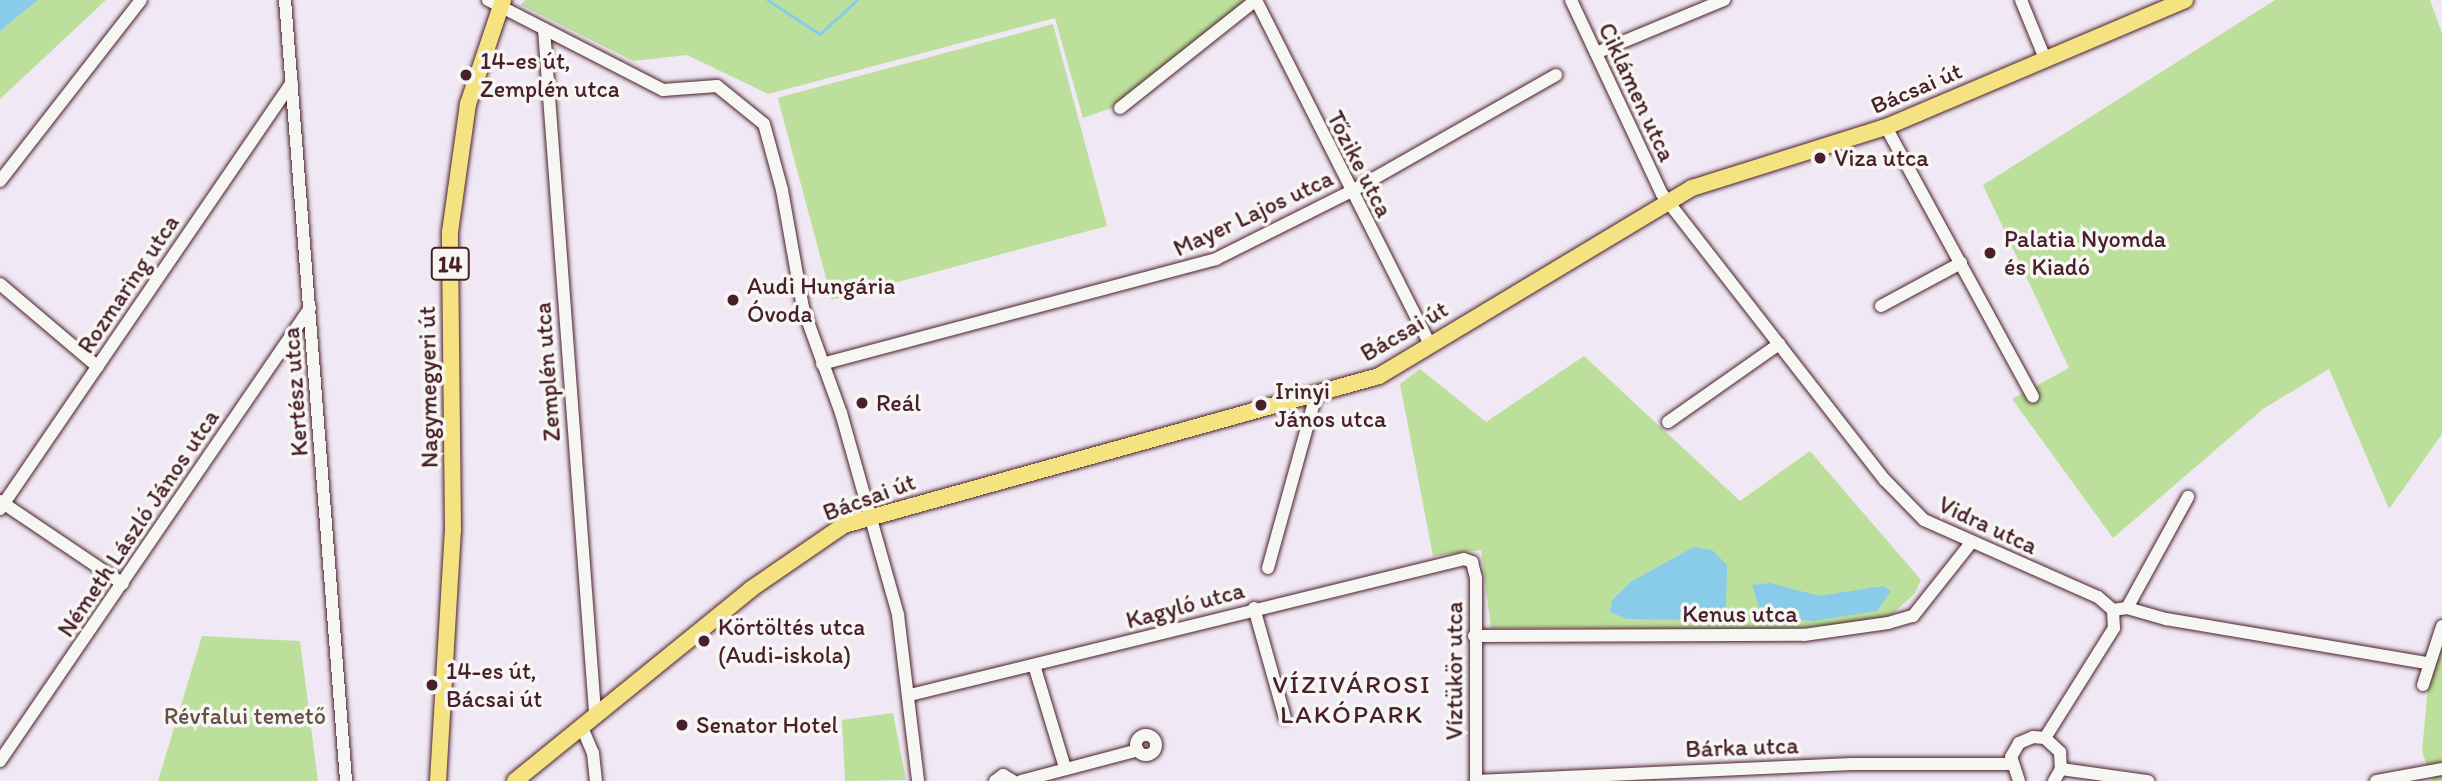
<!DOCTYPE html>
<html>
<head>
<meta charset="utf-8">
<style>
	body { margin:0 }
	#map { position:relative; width:2442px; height:781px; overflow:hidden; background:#f0e8f4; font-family:Itim,sans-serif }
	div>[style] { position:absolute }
	.green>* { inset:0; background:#bce09b; transform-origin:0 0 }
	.water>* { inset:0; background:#88cce9 }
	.stream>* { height:2.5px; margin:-1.25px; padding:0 1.25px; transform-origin:1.25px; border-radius:1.25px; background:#88cce9 }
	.roads { filter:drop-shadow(0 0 2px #4a1f2b) drop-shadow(0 0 2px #4a1f2b) }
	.minor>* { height:12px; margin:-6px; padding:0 6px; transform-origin:6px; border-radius:6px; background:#f6f6f2 }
	.minor>.ring { margin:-6px; padding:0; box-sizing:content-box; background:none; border:12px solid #f6f6f2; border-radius:50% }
	.major>* { height:16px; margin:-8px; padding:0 8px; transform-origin:8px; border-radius:8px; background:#f5e382 }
	.dots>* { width:19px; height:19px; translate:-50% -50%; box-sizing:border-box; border:4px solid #f6f6f2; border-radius:50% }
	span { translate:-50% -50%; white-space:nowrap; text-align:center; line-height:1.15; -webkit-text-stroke:7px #f6f6f2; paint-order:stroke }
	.shield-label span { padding:2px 5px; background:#f6f6f2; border:2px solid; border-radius:5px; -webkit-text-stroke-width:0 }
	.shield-label { font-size:23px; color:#4a1f2b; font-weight:700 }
	.poi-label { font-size:24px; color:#4a1f2b }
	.left { translate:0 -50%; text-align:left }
	.street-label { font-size:24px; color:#4a1f2b }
	.park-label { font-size:24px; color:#664f47 }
	.neighbourhood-label { font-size:26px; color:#4a1f2b; letter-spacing:2px }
</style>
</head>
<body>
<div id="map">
	<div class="green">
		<i style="clip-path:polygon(38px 0,106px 0,0 99px,0 31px)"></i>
		<i style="clip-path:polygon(525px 0,1249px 0,1114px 107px,1083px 118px,1055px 18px,768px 94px,687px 55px,633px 61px,521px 5px)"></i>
		<i style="clip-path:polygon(2275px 0,2430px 0,2442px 33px,2442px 434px,2389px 509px,2329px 369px,2263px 409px,2113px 538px,2012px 399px,2069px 368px,1983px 185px)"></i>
		<i style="left:1053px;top:24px;width:209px;height:285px;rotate:75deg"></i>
		<i style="clip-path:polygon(1584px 356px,1740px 501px,1810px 451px,1921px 580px,1915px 593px,1886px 620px,1787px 629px,1491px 628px,1481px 550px,1433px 556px,1400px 384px,1420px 369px,1486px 422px)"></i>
		<i style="clip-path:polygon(202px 636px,300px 641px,318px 781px,158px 781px)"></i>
		<i style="clip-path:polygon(2442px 647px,2442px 781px,2432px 781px,2422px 751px,2430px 665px)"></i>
		<i style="clip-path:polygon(893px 713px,906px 780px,845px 781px,842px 720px)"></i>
	</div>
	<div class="water">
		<i style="clip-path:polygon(0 0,38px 0,0 31px)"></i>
		<i style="clip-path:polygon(1694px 547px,1712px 550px,1727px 565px,1726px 608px,1692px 620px,1627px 619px,1610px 612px,1612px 600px,1632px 581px)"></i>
		<i style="clip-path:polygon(1770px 583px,1819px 596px,1883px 586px,1891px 591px,1877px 611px,1812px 621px,1762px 617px,1752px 585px)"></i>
	</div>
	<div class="stream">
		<i style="left:768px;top:0;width:62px;rotate:33.2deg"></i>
		<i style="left:820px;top:34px;width:50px;rotate:-42.6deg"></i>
	</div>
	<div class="roads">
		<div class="minor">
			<i style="left:285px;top:0;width:783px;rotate:85.53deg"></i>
			<i style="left:488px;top:0;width:197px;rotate:27.2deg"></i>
			<i style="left:663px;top:90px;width:54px;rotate:-4.2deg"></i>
			<i style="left:717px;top:86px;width:60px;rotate:39deg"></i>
			<i style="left:764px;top:124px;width:68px;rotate:74.7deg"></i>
			<i style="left:782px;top:190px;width:120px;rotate:79.9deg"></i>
			<i style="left:803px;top:308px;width:112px;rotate:70.1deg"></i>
			<i style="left:841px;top:413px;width:210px;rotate:74.2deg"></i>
			<i style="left:898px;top:615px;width:167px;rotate:83.1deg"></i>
			<i style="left:1256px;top:0;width:386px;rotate:63.2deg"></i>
			<i style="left:1571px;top:0;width:214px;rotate:64.9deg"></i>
			<i style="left:1662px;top:194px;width:363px;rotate:52.1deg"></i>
			<i style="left:1885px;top:480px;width:56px;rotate:45.7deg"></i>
			<i style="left:1924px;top:520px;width:190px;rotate:23.9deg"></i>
			<i style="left:2098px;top:597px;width:20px;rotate:41deg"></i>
			<i style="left:2113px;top:610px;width:18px;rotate:87deg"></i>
			<i style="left:2114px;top:628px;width:130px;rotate:122.1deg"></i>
			<i style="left:2021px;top:0;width:61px;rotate:67.7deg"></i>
			<i style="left:544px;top:29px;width:685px;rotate:85.73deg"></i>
			<i style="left:1596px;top:53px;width:139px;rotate:-22.5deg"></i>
			<i style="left:1120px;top:108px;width:174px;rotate:-38.5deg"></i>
			<i style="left:1886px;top:127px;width:307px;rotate:61.4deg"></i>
			<i style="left:0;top:181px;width:229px;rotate:-52.1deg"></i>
			<i style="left:0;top:284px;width:128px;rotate:40.3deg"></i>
			<i style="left:1881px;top:306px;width:91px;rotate:-28.3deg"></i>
			<i style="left:822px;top:364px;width:408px;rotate:-14.9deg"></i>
			<i style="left:1216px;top:259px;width:150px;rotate:-26.6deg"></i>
			<i style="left:1350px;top:192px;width:237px;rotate:-29.6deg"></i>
			<i style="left:1668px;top:422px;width:136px;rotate:-35.1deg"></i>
			<i style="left:0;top:501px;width:148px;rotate:34deg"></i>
			<i style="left:0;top:509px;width:517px;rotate:-55.63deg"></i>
			<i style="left:1268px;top:568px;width:180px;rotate:-74.5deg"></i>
			<i style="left:1254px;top:608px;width:114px;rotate:74.3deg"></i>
			<i style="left:2127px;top:608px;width:127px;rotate:-61.2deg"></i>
			<i style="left:2113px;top:610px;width:14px;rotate:-8deg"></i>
			<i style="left:2127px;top:608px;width:41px;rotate:15.8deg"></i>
			<i style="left:2166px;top:619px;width:264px;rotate:9.6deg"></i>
			<i style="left:1474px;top:636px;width:330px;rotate:-0.2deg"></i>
			<i style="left:1804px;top:635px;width:85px;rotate:-8.1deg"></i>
			<i style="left:1888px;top:623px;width:26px;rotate:-16deg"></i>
			<i style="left:1913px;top:616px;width:92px;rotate:-51.6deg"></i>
			<i style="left:1034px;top:665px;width:108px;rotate:73.2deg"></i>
			<i style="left:2423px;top:685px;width:62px;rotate:-72.1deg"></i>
			<i style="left:910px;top:695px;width:570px;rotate:-13.79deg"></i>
			<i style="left:1464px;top:559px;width:9px;rotate:21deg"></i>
			<i style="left:1472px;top:562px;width:16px;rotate:76deg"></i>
			<i style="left:1476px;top:578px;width:203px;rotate:90deg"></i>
			<i style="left:581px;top:725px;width:30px;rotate:67deg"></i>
			<i style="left:593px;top:753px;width:28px;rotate:84deg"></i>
			<i class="ring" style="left:1136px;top:735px;width:8px;height:8px"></i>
			<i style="left:0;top:761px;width:549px;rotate:-55.62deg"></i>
			<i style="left:2061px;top:769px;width:88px;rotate:7.9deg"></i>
			<i style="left:995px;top:781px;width:10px;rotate:-37deg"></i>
			<i style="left:1003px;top:775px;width:12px;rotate:31deg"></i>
			<i style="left:1021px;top:781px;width:121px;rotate:-14.8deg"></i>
			<i style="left:1476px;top:781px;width:376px;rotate:-2.6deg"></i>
			<i style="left:1852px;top:764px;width:158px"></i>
			<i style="left:2019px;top:781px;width:25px;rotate:-108deg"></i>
			<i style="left:2011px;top:757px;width:16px;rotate:-60deg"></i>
			<i style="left:2019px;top:743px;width:15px;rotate:-23deg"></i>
			<i style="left:2033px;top:737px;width:12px;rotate:5deg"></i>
			<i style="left:2045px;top:738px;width:21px;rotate:43deg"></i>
			<i style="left:2060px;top:752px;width:17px;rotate:87deg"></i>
			<i style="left:2061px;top:769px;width:14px;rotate:120deg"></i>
			<i style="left:2376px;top:781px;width:67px;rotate:-10.3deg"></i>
		</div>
		<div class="major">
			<i style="left:438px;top:781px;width:251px;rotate:-86.6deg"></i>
			<i style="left:453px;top:530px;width:298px;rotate:-90.6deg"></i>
			<i style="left:450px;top:232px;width:129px;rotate:-82deg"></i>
			<i style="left:468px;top:104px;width:110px;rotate:-71.4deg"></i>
			<i style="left:515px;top:781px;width:304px;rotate:-39.1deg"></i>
			<i style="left:751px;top:589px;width:113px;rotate:-34.5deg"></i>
			<i style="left:844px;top:525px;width:555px;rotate:-15.56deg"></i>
			<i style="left:1379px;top:376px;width:365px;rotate:-31deg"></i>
			<i style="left:1692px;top:188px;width:203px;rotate:-17.5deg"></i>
			<i style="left:1886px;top:127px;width:325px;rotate:-23deg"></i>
		</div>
	</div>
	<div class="dots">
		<i style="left:466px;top:75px;background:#4a1f2b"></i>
		<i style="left:1820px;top:158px;background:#4a1f2b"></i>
		<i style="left:1990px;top:253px;background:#4a1f2b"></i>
		<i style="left:733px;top:300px;background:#4a1f2b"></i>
		<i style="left:862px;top:403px;background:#4a1f2b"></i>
		<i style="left:1261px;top:405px;background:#4a1f2b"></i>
		<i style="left:704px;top:641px;background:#4a1f2b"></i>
		<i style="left:432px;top:685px;background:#4a1f2b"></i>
		<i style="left:682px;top:725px;background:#4a1f2b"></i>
	</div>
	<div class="shield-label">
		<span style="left:450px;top:264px">14</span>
	</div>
	<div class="poi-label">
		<span class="left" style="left:480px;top:75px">14-es út,<br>Zemplén utca</span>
		<span class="left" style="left:1834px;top:158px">Viza utca</span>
		<span class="left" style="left:2004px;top:253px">Palatia Nyomda<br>és Kiadó</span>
		<span class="left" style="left:747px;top:300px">Audi Hungária<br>Óvoda</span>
		<span class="left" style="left:1275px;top:405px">Irinyi<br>János utca</span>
		<span class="left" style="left:876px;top:403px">Reál</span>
		<span class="left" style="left:718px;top:641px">Körtöltés utca<br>(Audi-iskola)</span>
		<span class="left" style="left:446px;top:685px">14-es út,<br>Bácsai út</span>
		<span class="left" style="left:696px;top:725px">Senator Hotel</span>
	</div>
	<div class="street-label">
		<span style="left:1916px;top:88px;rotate:-23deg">Bácsai út</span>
		<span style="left:1637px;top:92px;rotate:65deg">Ciklámen utca</span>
		<span style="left:1360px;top:164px;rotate:63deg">Tőzike utca</span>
		<span style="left:1253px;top:213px;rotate:-25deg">Mayer Lajos utca</span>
		<span style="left:128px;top:284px;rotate:-56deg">Rozmaring utca</span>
		<span style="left:1404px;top:331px;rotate:-30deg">Bácsai út</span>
		<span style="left:547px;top:372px;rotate:-94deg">Zemplén utca</span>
		<span style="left:428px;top:387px;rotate:-91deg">Nagymegyeri út</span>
		<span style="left:295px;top:392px;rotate:-94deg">Kertész utca</span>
		<span style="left:869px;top:497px;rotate:-20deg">Bácsai út</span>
		<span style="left:138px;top:523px;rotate:-56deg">Németh László János utca</span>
		<span style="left:1988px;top:525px;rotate:25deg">Vidra utca</span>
		<span style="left:1185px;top:605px;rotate:-15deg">Kagyló utca</span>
		<span style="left:1740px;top:614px">Kenus utca</span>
		<span style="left:1454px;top:671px;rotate:-90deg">Víztükör utca</span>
		<span style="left:1742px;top:747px;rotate:-2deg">Bárka utca</span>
	</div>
	<div class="park-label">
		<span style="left:245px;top:716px">Révfalui temető</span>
	</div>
	<div class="neighbourhood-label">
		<span style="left:1352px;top:700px">VÍZIVÁROSI<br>LAKÓPARK</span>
	</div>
</div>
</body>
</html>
